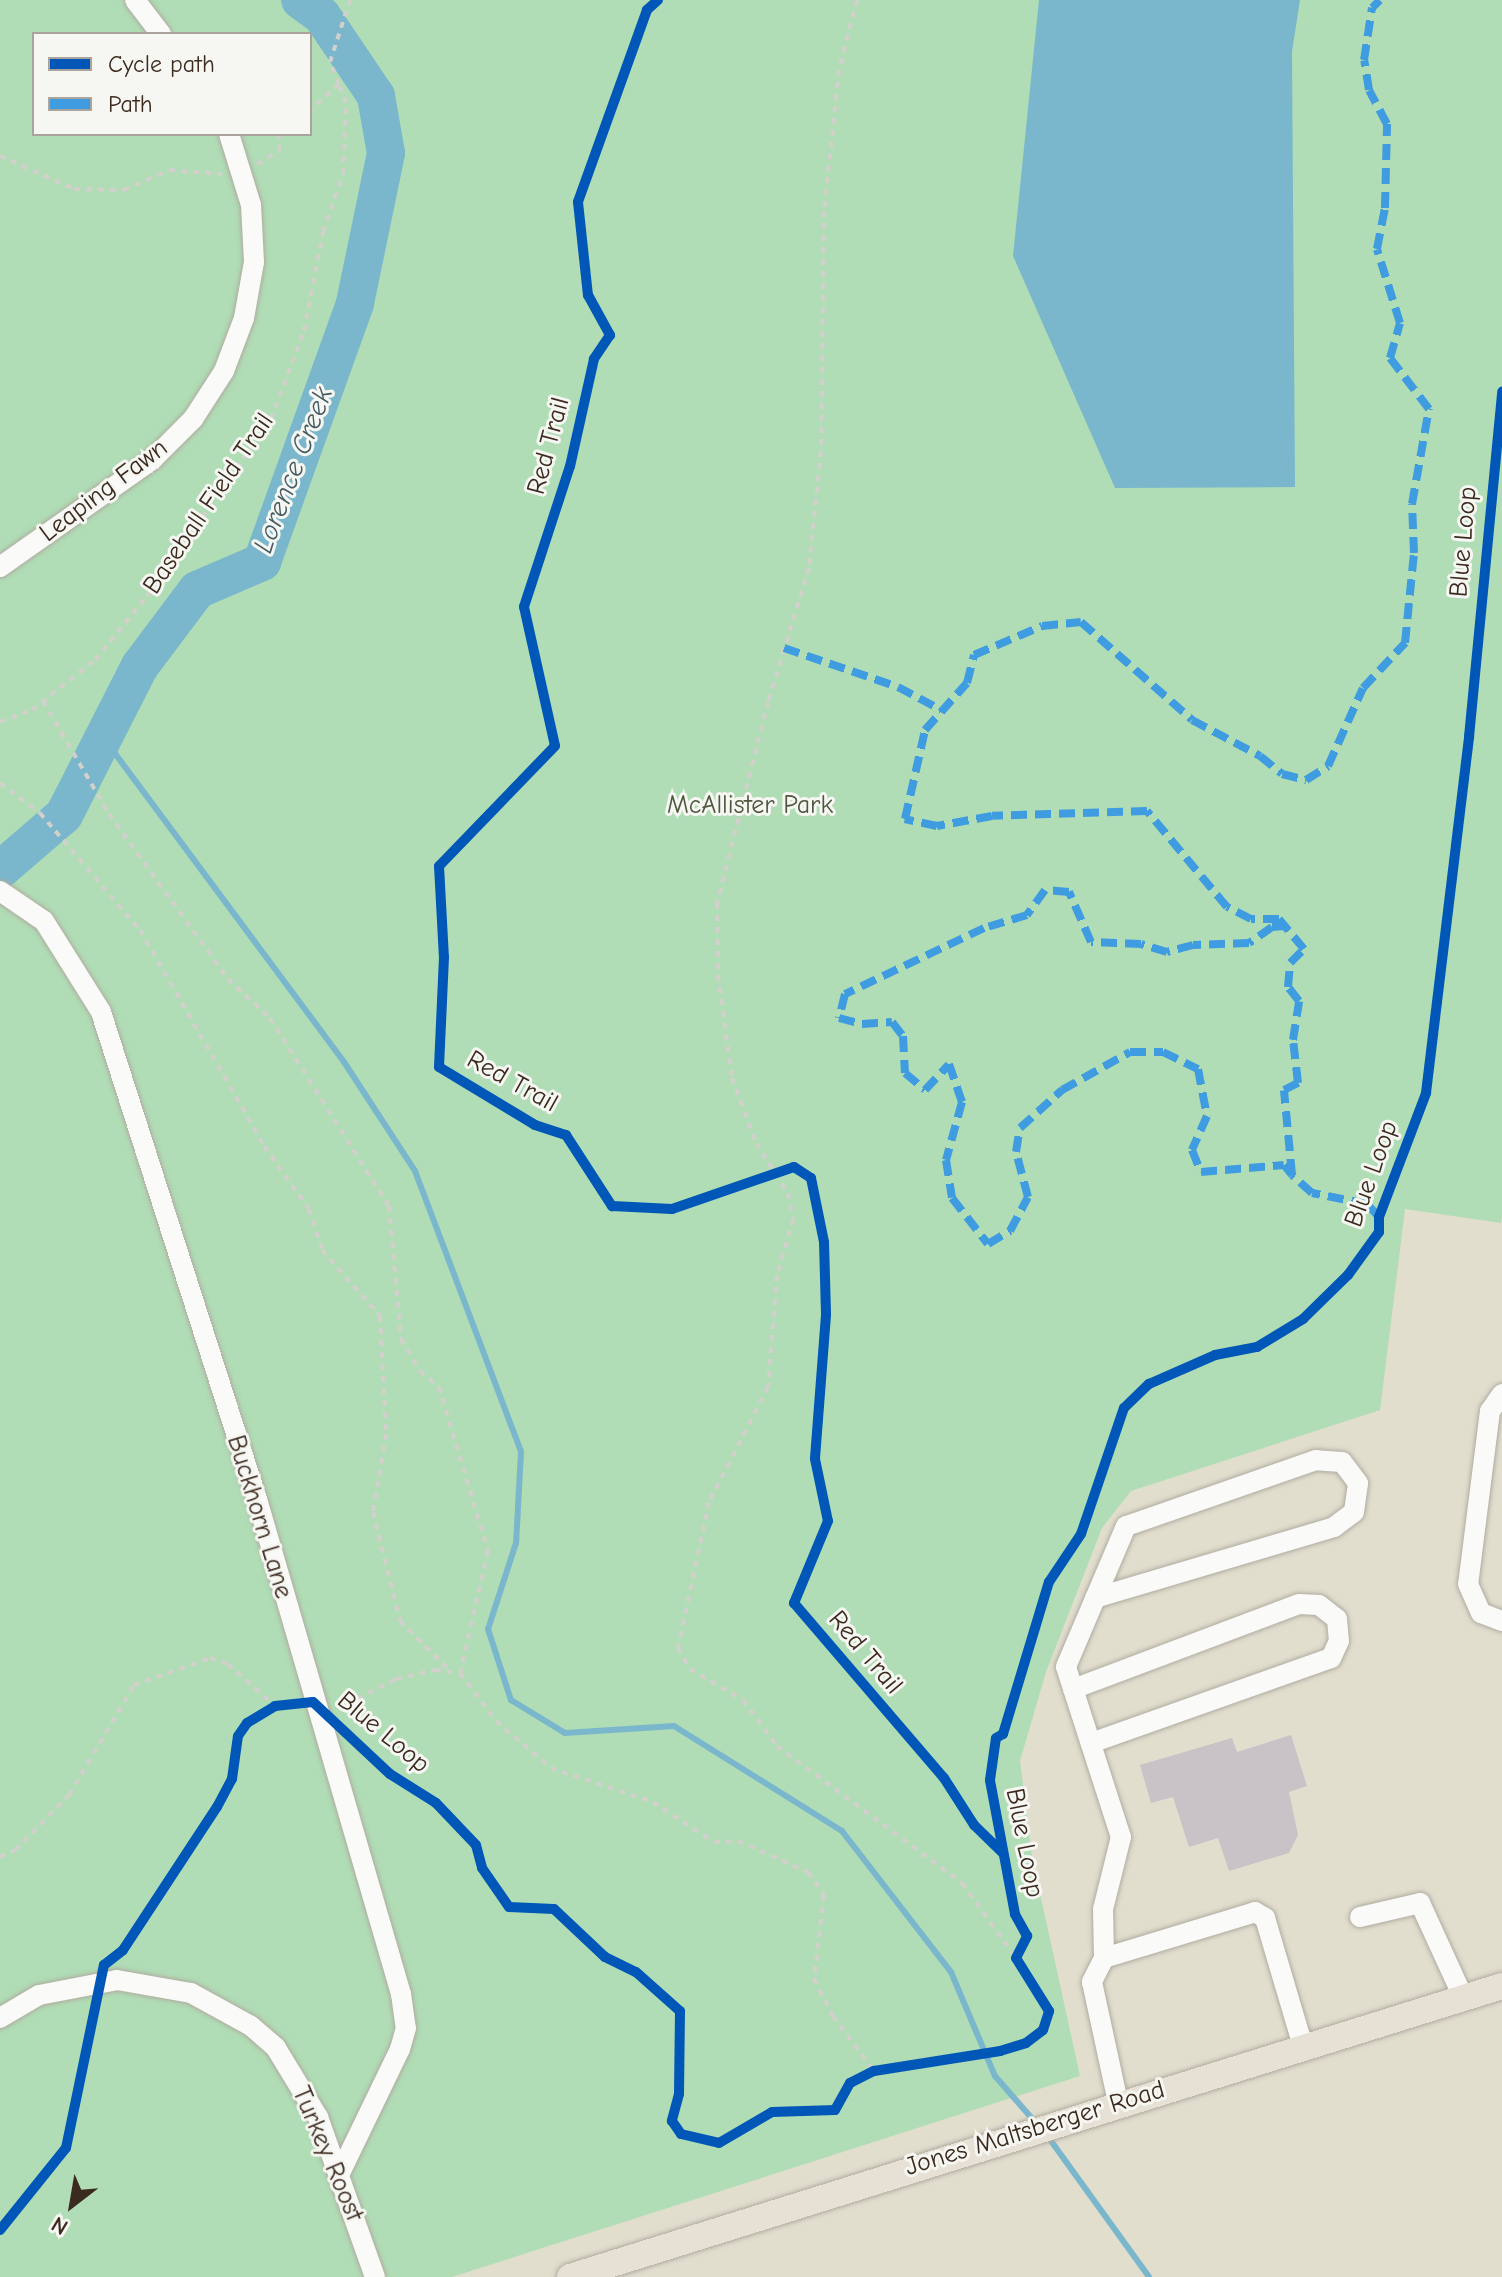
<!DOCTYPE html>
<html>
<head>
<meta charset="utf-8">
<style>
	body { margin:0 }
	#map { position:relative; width:1502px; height:2277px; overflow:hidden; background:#e1dece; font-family:"Comic Neue",sans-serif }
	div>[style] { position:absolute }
	.green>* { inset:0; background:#b0ddb5 }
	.water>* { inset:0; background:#7ab7cc }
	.stream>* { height:6px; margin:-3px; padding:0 3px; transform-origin:3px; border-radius:3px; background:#7ab7cc }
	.river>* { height:38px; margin:-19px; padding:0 19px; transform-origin:19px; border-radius:19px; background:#7ab7cc }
	.building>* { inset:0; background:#c9c2c7 }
	.path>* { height:4px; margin-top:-2px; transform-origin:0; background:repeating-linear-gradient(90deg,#d2d0cb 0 6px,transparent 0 12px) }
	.roads { filter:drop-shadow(0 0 2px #b0aca1) drop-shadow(0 0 2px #b0aca1) }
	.minor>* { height:20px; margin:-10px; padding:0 10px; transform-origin:10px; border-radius:10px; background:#fafaf8 }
	.major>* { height:26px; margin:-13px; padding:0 13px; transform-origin:13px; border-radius:13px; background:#e6e1d4 }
	.quiet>* { height:8px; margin-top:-4px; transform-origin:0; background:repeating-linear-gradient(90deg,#3f9ce0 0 16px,transparent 0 24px) }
	.cycleway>* { height:10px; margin:-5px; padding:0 5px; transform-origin:5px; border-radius:5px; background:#0057b8 }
	span { translate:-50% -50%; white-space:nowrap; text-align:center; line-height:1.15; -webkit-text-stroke:6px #f6f6f2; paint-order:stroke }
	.street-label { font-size:26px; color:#3b2a1e }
	.park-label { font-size:26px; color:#4e573e }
	.water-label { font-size:28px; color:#435c63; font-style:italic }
	.legend { position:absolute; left:32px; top:32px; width:280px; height:104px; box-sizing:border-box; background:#f6f6f2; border:2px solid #aba49d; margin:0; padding:10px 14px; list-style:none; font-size:24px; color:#3b2a1e }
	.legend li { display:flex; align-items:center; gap:16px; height:40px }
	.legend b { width:40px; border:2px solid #aba49d }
	.north { position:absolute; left:32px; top:2165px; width:80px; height:80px; -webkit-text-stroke:6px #f6f6f2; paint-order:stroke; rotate:211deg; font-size:22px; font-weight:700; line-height:32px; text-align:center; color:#3b2a1e }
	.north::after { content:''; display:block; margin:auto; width:28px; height:36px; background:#3b2a1e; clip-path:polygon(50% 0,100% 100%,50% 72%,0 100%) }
</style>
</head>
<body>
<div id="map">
	<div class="green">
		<i style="clip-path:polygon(evenodd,0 0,1502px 0,1502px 1217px,1501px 1223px,1405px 1209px,1380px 1410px,1131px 1491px,1102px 1528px,1046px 1672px,1020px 1761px,1032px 1857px,1080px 2076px,452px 2277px,0 2277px,0 0,34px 34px,310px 34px,310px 134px,34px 134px,34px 34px)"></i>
	</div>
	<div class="water">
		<i style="clip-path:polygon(1039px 0,1300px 0,1292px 52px,1295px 487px,1115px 488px,1013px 256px)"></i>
	</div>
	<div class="stream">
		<i style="left:102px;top:736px;width:406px;rotate:53.4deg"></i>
		<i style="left:344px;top:1062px;width:130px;rotate:56.9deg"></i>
		<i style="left:415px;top:1171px;width:300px;rotate:69.3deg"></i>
		<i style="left:521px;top:1452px;width:91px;rotate:93.1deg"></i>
		<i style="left:516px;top:1543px;width:90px;rotate:108deg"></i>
		<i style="left:488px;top:1629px;width:75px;rotate:72.1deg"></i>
		<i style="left:511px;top:1700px;width:63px;rotate:31.4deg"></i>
		<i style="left:565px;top:1733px;width:109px;rotate:-3.7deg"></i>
		<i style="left:674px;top:1726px;width:198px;rotate:32deg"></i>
		<i style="left:842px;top:1831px;width:178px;rotate:52.3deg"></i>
		<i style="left:951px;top:1972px;width:113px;rotate:67.1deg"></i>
		<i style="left:995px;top:2076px;width:62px;rotate:48.9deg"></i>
		<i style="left:1046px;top:2134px;width:176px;rotate:54.2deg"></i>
	</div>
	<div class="river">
		<i style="left:0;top:870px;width:84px;rotate:-40.7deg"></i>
		<i style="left:64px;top:815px;width:167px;rotate:-63deg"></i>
		<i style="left:140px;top:666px;width:95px;rotate:-53.1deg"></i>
		<i style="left:197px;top:590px;width:71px;rotate:-23.3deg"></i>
		<i style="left:262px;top:562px;width:275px;rotate:-70.2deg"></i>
		<i style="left:355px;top:303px;width:153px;rotate:-78.3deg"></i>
		<i style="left:386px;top:153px;width:58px;rotate:-100deg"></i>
		<i style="left:376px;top:96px;width:97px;rotate:-124deg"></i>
		<i style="left:322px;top:16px;width:27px;rotate:-144deg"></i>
	</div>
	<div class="building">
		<i style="clip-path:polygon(1291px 1735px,1307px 1786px,1289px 1792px,1298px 1835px,1289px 1853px,1229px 1871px,1218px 1838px,1189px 1847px,1173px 1797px,1151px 1803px,1140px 1765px,1232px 1738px,1237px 1752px)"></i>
	</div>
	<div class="path">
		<i style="left:658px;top:0;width:15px;rotate:138deg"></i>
		<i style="left:647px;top:10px;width:204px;rotate:109.8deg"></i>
		<i style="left:578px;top:202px;width:94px;rotate:83.9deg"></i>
		<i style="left:588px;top:295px;width:46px;rotate:61.2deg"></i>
		<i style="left:610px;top:335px;width:29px;rotate:124deg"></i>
		<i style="left:594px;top:359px;width:110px;rotate:102.6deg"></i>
		<i style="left:570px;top:466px;width:148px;rotate:108.1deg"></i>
		<i style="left:524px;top:607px;width:142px;rotate:77.4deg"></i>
		<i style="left:555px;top:746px;width:167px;rotate:134deg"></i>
		<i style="left:439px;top:866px;width:91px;rotate:86.9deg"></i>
		<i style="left:444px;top:957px;width:110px;rotate:92.6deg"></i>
		<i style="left:439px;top:1067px;width:112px;rotate:31.1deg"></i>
		<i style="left:535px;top:1125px;width:33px;rotate:18deg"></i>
		<i style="left:566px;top:1135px;width:85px;rotate:57.1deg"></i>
		<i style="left:612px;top:1206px;width:60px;rotate:2.9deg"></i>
		<i style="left:672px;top:1209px;width:129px;rotate:-19deg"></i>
		<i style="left:794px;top:1167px;width:20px;rotate:33deg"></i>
		<i style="left:811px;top:1178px;width:65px;rotate:78.5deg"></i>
		<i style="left:824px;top:1242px;width:73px;rotate:88.4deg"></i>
		<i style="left:826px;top:1315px;width:144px;rotate:94.4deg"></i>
		<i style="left:815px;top:1459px;width:63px;rotate:78.2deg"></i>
		<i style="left:828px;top:1521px;width:89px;rotate:112.5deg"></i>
		<i style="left:794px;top:1603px;width:230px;rotate:49.4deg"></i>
		<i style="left:944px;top:1778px;width:56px;rotate:57.4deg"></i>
		<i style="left:974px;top:1825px;width:40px;rotate:44deg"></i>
		<i style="left:857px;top:0;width:72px;rotate:104.4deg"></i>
		<i style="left:839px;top:70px;width:142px;rotate:96.1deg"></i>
		<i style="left:824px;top:211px;width:240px;rotate:90.7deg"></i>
		<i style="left:821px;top:451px;width:118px;rotate:95.9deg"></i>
		<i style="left:809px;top:568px;width:140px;rotate:107deg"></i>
		<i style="left:768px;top:702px;width:207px;rotate:104.2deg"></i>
		<i style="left:717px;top:903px;width:72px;rotate:89.2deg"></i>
		<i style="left:718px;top:975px;width:104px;rotate:82.3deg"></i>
		<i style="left:732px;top:1078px;width:69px;rotate:69.7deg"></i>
		<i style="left:756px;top:1143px;width:59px;rotate:57.4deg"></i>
		<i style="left:788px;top:1193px;width:26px;rotate:79deg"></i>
		<i style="left:793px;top:1219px;width:58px;rotate:105.9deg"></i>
		<i style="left:777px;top:1275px;width:112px;rotate:94.6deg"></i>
		<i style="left:768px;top:1387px;width:129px;rotate:117.2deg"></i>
		<i style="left:709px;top:1502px;width:149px;rotate:102deg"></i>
		<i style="left:678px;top:1648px;width:24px;rotate:60deg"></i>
		<i style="left:690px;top:1669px;width:61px;rotate:30.3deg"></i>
		<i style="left:743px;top:1700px;width:57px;rotate:53.5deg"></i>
		<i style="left:777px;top:1746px;width:230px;rotate:36.5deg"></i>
		<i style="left:962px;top:1883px;width:92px;rotate:54.2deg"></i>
		<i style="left:339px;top:84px;width:24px;rotate:-112deg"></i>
		<i style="left:330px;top:62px;width:65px;rotate:-72.1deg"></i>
		<i style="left:0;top:156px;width:81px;rotate:24deg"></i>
		<i style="left:74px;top:189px;width:50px;rotate:1.1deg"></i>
		<i style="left:124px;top:190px;width:49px;rotate:-24deg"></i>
		<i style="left:169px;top:170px;width:53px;rotate:4.3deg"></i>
		<i style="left:257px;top:164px;width:26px;rotate:-31deg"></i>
		<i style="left:279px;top:151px;width:17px;rotate:-90deg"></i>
		<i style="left:43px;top:701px;width:131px;rotate:59.7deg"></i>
		<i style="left:109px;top:814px;width:203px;rotate:54.2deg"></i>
		<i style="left:228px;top:979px;width:57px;rotate:42.9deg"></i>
		<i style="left:270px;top:1018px;width:222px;rotate:57.7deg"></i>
		<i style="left:389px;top:1206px;width:134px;rotate:84.8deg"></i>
		<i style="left:401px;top:1339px;width:37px;rotate:59deg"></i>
		<i style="left:420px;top:1371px;width:25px;rotate:40deg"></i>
		<i style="left:439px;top:1387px;width:171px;rotate:73.4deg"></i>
		<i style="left:488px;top:1551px;width:125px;rotate:102.9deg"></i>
		<i style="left:460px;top:1673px;width:60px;rotate:53.1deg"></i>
		<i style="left:496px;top:1721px;width:72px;rotate:40.5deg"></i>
		<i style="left:551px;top:1768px;width:108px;rotate:18.4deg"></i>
		<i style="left:653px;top:1802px;width:73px;rotate:33.3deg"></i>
		<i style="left:714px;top:1842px;width:24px;rotate:-2deg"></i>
		<i style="left:738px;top:1841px;width:77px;rotate:23.9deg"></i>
		<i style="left:808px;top:1872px;width:28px;rotate:55deg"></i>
		<i style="left:824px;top:1895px;width:85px;rotate:96.8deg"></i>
		<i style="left:814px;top:1979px;width:42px;rotate:62.8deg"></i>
		<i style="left:833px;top:2016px;width:69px;rotate:53.3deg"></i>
		<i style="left:0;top:722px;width:34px;rotate:-21deg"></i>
		<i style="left:32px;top:710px;width:80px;rotate:-38.4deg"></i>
		<i style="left:95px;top:660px;width:82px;rotate:-50.9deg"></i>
		<i style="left:147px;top:596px;width:216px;rotate:-55deg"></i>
		<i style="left:271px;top:419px;width:94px;rotate:-69.4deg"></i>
		<i style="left:304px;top:331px;width:101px;rotate:-79.1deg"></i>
		<i style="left:323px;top:232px;width:61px;rotate:-71deg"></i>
		<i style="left:343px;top:174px;width:71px;rotate:-87.6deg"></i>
		<i style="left:346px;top:103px;width:20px;rotate:-110deg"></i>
		<i style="left:339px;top:84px;width:39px;rotate:138deg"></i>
		<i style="left:0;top:783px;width:50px;rotate:36.9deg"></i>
		<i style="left:40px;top:813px;width:154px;rotate:49.5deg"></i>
		<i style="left:140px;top:930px;width:249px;rotate:60.1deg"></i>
		<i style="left:264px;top:1146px;width:77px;rotate:54.5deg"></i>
		<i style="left:309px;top:1209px;width:43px;rotate:72.4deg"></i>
		<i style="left:322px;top:1250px;width:88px;rotate:48.7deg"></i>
		<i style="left:380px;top:1316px;width:118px;rotate:87.1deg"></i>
		<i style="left:386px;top:1434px;width:79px;rotate:99.5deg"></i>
		<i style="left:373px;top:1512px;width:112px;rotate:76.1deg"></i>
		<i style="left:400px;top:1621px;width:72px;rotate:45deg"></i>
		<i style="left:335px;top:1703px;width:12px;rotate:5deg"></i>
		<i style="left:347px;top:1704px;width:55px;rotate:-27deg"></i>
		<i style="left:396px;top:1679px;width:40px;rotate:-13deg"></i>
		<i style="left:435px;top:1670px;width:17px;rotate:7deg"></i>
		<i style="left:347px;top:1733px;width:59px;rotate:43.6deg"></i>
		<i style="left:390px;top:1774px;width:54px;rotate:32.2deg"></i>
		<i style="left:436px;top:1803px;width:58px;rotate:46.4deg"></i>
		<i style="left:476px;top:1845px;width:24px;rotate:75deg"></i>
		<i style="left:482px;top:1868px;width:47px;rotate:55.3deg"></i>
		<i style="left:509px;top:1907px;width:45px;rotate:2.5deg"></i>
		<i style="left:554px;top:1909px;width:70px;rotate:43.3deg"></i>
		<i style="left:605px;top:1957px;width:34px;rotate:26deg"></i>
		<i style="left:636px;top:1972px;width:59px;rotate:41.6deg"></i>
		<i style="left:680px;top:2011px;width:83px;rotate:90.7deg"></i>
		<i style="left:679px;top:2094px;width:28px;rotate:105deg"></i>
		<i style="left:672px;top:2121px;width:16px;rotate:55deg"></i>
		<i style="left:681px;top:2134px;width:39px;rotate:13deg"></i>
		<i style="left:719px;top:2143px;width:61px;rotate:-30.3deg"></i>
		<i style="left:772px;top:2112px;width:63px;rotate:-1.8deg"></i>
		<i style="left:835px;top:2110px;width:31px;rotate:-61deg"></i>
		<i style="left:850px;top:2083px;width:27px;rotate:-27deg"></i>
		<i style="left:874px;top:2071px;width:128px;rotate:-9deg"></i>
		<i style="left:1000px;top:2051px;width:27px;rotate:-17deg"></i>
		<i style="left:1026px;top:2043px;width:21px;rotate:-37deg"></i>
		<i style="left:1043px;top:2030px;width:20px;rotate:-72deg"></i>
		<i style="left:1049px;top:2011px;width:62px;rotate:-121.9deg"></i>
		<i style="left:1016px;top:1958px;width:25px;rotate:-63deg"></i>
		<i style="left:1027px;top:1936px;width:25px;rotate:-119deg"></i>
		<i style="left:1015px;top:1914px;width:136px;rotate:-100.6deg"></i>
		<i style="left:990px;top:1780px;width:42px;rotate:-81.9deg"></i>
		<i style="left:996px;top:1738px;width:8px;rotate:-30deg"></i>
		<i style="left:1003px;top:1734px;width:159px;rotate:-73.2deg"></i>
		<i style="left:1049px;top:1582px;width:58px;rotate:-56.3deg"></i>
		<i style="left:1081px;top:1534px;width:133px;rotate:-71.2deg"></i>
		<i style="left:1124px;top:1408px;width:35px;rotate:-44deg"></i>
		<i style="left:1149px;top:1384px;width:72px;rotate:-23.7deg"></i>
		<i style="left:1215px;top:1355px;width:43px;rotate:-10.8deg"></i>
		<i style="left:1257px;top:1347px;width:54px;rotate:-31.3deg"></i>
		<i style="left:1303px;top:1319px;width:63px;rotate:-44.4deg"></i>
		<i style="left:1348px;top:1275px;width:53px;rotate:-54.2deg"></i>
		<i style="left:1379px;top:1232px;width:15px;rotate:-90deg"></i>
		<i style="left:1379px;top:1217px;width:133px;rotate:-69.2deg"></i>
		<i style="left:1426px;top:1093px;width:359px;rotate:-83.1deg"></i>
		<i style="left:1469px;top:737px;width:347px;rotate:-84.5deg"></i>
		<i style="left:0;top:1857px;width:17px;rotate:-25deg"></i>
		<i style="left:15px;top:1850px;width:77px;rotate:-45.5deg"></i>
		<i style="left:69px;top:1795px;width:128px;rotate:-59.4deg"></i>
		<i style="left:134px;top:1685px;width:81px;rotate:-19.6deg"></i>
		<i style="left:210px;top:1658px;width:19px;rotate:18deg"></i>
		<i style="left:228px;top:1664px;width:63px;rotate:41.8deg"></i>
		<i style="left:107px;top:1961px;width:19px;rotate:-35deg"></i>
		<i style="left:123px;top:1950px;width:171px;rotate:-56.7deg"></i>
		<i style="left:217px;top:1807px;width:32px;rotate:-62deg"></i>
		<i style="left:232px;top:1779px;width:43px;rotate:-82.1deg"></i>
		<i style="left:238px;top:1736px;width:16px;rotate:-55deg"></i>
		<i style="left:247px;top:1723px;width:33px;rotate:-31deg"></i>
		<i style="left:275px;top:1706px;width:23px;rotate:-7deg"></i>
		<i style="left:0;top:2230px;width:105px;rotate:-51.2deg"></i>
		<i style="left:66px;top:2148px;width:149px;rotate:-77.2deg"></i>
	</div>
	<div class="roads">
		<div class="minor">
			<i style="left:135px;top:0;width:43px;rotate:52.6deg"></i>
			<i style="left:0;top:567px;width:187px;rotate:-35.2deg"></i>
			<i style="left:153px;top:459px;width:57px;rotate:-45deg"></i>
			<i style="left:193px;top:419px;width:57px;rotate:-57.1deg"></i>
			<i style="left:224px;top:371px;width:57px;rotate:-69.3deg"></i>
			<i style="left:244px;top:318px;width:57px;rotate:-79.9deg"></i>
			<i style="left:254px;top:262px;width:57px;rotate:-93deg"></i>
			<i style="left:251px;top:205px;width:74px;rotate:-107.2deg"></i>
			<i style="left:0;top:891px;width:53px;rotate:34.3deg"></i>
			<i style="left:44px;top:921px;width:107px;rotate:57.9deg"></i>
			<i style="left:101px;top:1012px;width:511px;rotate:72.24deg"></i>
			<i style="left:257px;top:1499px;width:516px;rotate:73.78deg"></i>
			<i style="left:401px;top:1994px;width:34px;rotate:82deg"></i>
			<i style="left:406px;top:2028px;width:22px;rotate:106deg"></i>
			<i style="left:400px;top:2049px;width:136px;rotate:115.8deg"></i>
			<i style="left:1502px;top:1394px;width:21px;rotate:125deg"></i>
			<i style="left:1490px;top:1411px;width:174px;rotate:97.2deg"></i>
			<i style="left:1468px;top:1584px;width:32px;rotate:66deg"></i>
			<i style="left:1481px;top:1613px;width:22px;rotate:21deg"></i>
			<i style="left:1095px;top:1598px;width:249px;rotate:-16.5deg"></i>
			<i style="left:1334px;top:1527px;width:25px;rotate:-37deg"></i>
			<i style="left:1354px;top:1512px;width:29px;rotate:-82deg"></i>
			<i style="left:1358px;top:1483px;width:26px;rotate:-127deg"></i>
			<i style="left:1342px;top:1462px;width:26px;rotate:-176deg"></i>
			<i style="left:1316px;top:1460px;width:201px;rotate:160.8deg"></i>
			<i style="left:1126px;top:1526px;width:153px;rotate:113.1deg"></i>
			<i style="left:1066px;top:1667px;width:179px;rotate:72.1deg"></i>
			<i style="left:1121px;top:1837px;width:74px;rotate:104deg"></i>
			<i style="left:1103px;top:1909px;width:49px;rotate:88.8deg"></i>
			<i style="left:1104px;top:1958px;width:27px;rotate:117deg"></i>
			<i style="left:1092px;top:1982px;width:123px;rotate:77.8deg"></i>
			<i style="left:1073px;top:1689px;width:241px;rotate:-20.6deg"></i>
			<i style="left:1299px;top:1604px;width:20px;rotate:3deg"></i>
			<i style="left:1319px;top:1605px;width:23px;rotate:38deg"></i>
			<i style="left:1337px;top:1619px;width:22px;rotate:85deg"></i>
			<i style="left:1339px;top:1641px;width:19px;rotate:115deg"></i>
			<i style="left:1331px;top:1658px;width:255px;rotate:160.5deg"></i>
			<i style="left:1360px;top:1917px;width:62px;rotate:-13.1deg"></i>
			<i style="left:1420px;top:1903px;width:103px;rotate:65.4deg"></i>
			<i style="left:1104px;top:1958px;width:158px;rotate:-16.9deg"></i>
			<i style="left:1255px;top:1912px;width:12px;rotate:31deg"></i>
			<i style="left:1265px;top:1918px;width:134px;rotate:73.5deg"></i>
			<i style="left:0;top:2018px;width:45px;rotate:-30.5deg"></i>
			<i style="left:39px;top:1995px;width:79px;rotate:-10.9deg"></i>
			<i style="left:117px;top:1980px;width:75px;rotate:10deg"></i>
			<i style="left:191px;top:1993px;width:68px;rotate:28.8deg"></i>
			<i style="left:251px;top:2026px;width:33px;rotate:41deg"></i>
			<i style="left:276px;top:2048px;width:81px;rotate:58.7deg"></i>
			<i style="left:318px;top:2117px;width:170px;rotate:70.4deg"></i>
		</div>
		<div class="major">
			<i style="left:570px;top:2277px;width:976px;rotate:-17.34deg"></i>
		</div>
	</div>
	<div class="quiet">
		<i style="left:784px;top:648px;width:120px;rotate:18.9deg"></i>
		<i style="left:898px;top:687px;width:49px;rotate:28.1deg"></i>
		<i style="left:1285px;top:926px;width:13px;rotate:176deg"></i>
		<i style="left:1272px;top:927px;width:28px;rotate:145deg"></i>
		<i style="left:1249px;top:943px;width:56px;rotate:178deg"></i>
		<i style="left:1193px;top:945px;width:27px;rotate:165deg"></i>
		<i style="left:1167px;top:952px;width:27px;rotate:-163deg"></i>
		<i style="left:1141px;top:944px;width:50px;rotate:-177.7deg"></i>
		<i style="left:1091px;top:942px;width:55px;rotate:-113.7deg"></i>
		<i style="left:1069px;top:892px;width:24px;rotate:-175deg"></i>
		<i style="left:1045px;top:890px;width:31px;rotate:126deg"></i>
		<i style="left:1027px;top:915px;width:45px;rotate:163.2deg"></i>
		<i style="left:984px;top:928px;width:154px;rotate:154.6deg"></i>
		<i style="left:845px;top:994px;width:25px;rotate:104deg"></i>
		<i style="left:839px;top:1018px;width:24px;rotate:15deg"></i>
		<i style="left:862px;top:1024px;width:30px;rotate:-4deg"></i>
		<i style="left:892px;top:1022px;width:18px;rotate:52deg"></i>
		<i style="left:903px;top:1036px;width:37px;rotate:87deg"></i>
		<i style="left:905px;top:1073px;width:26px;rotate:40deg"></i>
		<i style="left:925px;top:1090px;width:35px;rotate:-47deg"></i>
		<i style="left:949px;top:1064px;width:40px;rotate:71.1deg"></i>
		<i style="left:962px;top:1102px;width:60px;rotate:105.4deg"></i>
		<i style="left:946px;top:1160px;width:38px;rotate:81deg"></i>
		<i style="left:952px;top:1198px;width:58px;rotate:52deg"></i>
		<i style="left:988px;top:1244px;width:26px;rotate:-31deg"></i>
		<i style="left:1010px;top:1231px;width:38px;rotate:-62deg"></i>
		<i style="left:1028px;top:1197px;width:47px;rotate:-104.9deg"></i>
		<i style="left:1016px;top:1152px;width:24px;rotate:-81deg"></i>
		<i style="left:1020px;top:1128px;width:57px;rotate:-42.1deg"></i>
		<i style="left:1062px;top:1090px;width:78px;rotate:-29.2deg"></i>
		<i style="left:1130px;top:1052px;width:33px"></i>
		<i style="left:1163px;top:1052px;width:39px;rotate:26deg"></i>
		<i style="left:1198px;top:1069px;width:48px;rotate:79.2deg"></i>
		<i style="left:1207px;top:1116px;width:37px;rotate:114deg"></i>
		<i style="left:1192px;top:1150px;width:24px;rotate:68deg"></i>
		<i style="left:1201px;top:1172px;width:83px;rotate:-4.8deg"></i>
		<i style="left:1284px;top:1165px;width:13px;rotate:51deg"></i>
		<i style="left:1379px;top:1217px;width:18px;rotate:-133deg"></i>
		<i style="left:1367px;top:1204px;width:56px;rotate:-168.7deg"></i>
		<i style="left:1312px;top:1193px;width:27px;rotate:-138deg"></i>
		<i style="left:1292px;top:1175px;width:85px;rotate:-95.4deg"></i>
		<i style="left:1284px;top:1090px;width:16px;rotate:-27deg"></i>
		<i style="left:1298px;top:1083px;width:43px;rotate:-96.6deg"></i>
		<i style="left:1293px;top:1040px;width:39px;rotate:-81deg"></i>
		<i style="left:1299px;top:1001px;width:18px;rotate:-128deg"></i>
		<i style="left:1288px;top:987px;width:24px;rotate:-85deg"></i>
		<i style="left:1290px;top:963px;width:20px;rotate:-45deg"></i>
		<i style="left:1304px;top:949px;width:39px;rotate:-130deg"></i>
		<i style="left:1279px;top:919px;width:28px;rotate:180deg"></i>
		<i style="left:1251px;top:919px;width:27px;rotate:-153deg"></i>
		<i style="left:1227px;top:907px;width:125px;rotate:-129.8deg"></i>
		<i style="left:1147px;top:811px;width:155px;rotate:178.2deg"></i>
		<i style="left:992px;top:816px;width:56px;rotate:169.7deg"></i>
		<i style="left:937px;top:826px;width:33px;rotate:-168deg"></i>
		<i style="left:905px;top:819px;width:91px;rotate:-77.3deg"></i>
		<i style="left:925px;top:730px;width:63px;rotate:-48.2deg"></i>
		<i style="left:967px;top:683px;width:29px;rotate:-76deg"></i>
		<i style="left:974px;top:655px;width:74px;rotate:-23.1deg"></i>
		<i style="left:1042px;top:626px;width:39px;rotate:-6deg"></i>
		<i style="left:1081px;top:622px;width:148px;rotate:41.4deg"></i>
		<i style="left:1192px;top:720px;width:77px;rotate:27.9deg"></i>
		<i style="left:1260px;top:756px;width:28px;rotate:39deg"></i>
		<i style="left:1282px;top:774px;width:25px;rotate:14deg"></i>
		<i style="left:1306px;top:780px;width:26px;rotate:-32deg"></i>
		<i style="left:1328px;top:766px;width:85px;rotate:-65.8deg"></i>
		<i style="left:1363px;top:688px;width:62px;rotate:-47deg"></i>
		<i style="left:1405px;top:643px;width:90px;rotate:-84.3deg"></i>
		<i style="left:1414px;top:553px;width:49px;rotate:-92.3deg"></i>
		<i style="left:1412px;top:504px;width:97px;rotate:-79.9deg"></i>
		<i style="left:1429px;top:409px;width:64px;rotate:-127.4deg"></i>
		<i style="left:1390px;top:358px;width:36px;rotate:-74deg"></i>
		<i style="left:1400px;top:323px;width:77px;rotate:-107.3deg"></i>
		<i style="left:1377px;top:249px;width:42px;rotate:-79deg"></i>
		<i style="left:1385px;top:208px;width:84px;rotate:-88.6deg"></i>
		<i style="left:1387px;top:124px;width:38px;rotate:-118deg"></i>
		<i style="left:1369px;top:90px;width:30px;rotate:-99deg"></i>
		<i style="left:1364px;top:60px;width:53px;rotate:-81.3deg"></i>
		<i style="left:1372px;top:8px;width:11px;rotate:-45deg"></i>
	</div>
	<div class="cycleway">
		<i style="left:658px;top:0;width:15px;rotate:138deg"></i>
		<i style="left:647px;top:10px;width:204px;rotate:109.8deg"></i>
		<i style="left:578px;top:202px;width:94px;rotate:83.9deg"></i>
		<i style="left:588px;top:295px;width:46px;rotate:61.2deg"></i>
		<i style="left:610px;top:335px;width:29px;rotate:124deg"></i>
		<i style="left:594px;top:359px;width:110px;rotate:102.6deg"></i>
		<i style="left:570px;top:466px;width:148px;rotate:108.1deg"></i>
		<i style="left:524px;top:607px;width:142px;rotate:77.4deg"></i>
		<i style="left:555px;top:746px;width:167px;rotate:134deg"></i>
		<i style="left:439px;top:866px;width:91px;rotate:86.9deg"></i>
		<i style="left:444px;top:957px;width:110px;rotate:92.6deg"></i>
		<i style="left:439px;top:1067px;width:112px;rotate:31.1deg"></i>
		<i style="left:535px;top:1125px;width:33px;rotate:18deg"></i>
		<i style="left:566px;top:1135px;width:85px;rotate:57.1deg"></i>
		<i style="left:612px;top:1206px;width:60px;rotate:2.9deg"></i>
		<i style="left:672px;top:1209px;width:129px;rotate:-19deg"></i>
		<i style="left:794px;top:1167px;width:20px;rotate:33deg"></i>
		<i style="left:811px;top:1178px;width:65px;rotate:78.5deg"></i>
		<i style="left:824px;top:1242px;width:73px;rotate:88.4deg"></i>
		<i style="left:826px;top:1315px;width:144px;rotate:94.4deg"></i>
		<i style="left:815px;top:1459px;width:63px;rotate:78.2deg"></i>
		<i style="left:828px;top:1521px;width:89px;rotate:112.5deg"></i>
		<i style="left:794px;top:1603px;width:230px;rotate:49.4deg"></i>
		<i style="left:944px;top:1778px;width:56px;rotate:57.4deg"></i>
		<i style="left:974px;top:1825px;width:40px;rotate:44deg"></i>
		<i style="left:0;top:2230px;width:105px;rotate:-51.2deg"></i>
		<i style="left:66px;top:2148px;width:187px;rotate:-78.3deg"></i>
		<i style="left:104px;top:1965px;width:24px;rotate:-38deg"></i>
		<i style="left:123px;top:1950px;width:171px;rotate:-56.7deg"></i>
		<i style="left:217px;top:1807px;width:32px;rotate:-62deg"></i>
		<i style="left:232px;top:1779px;width:43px;rotate:-82.1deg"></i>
		<i style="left:238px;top:1736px;width:16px;rotate:-55deg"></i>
		<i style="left:247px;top:1723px;width:33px;rotate:-31deg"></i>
		<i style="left:275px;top:1706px;width:38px;rotate:-6deg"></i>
		<i style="left:313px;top:1702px;width:105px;rotate:43.1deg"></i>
		<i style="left:390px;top:1774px;width:54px;rotate:32.2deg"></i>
		<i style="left:436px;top:1803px;width:58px;rotate:46.4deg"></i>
		<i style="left:476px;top:1845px;width:24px;rotate:75deg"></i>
		<i style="left:482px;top:1868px;width:47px;rotate:55.3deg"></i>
		<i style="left:509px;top:1907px;width:45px;rotate:2.5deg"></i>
		<i style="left:554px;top:1909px;width:70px;rotate:43.3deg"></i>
		<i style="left:605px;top:1957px;width:34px;rotate:26deg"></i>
		<i style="left:636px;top:1972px;width:59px;rotate:41.6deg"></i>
		<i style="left:680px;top:2011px;width:83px;rotate:90.7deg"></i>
		<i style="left:679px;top:2094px;width:28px;rotate:105deg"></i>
		<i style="left:672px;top:2121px;width:16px;rotate:55deg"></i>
		<i style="left:681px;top:2134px;width:39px;rotate:13deg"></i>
		<i style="left:719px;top:2143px;width:61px;rotate:-30.3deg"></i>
		<i style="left:772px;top:2112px;width:63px;rotate:-1.8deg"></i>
		<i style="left:835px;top:2110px;width:31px;rotate:-61deg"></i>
		<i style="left:850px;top:2083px;width:27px;rotate:-27deg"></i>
		<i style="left:874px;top:2071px;width:128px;rotate:-9deg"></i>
		<i style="left:1000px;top:2051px;width:27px;rotate:-17deg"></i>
		<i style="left:1026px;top:2043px;width:21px;rotate:-37deg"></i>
		<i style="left:1043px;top:2030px;width:20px;rotate:-72deg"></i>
		<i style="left:1049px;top:2011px;width:62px;rotate:-121.9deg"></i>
		<i style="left:1016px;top:1958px;width:25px;rotate:-63deg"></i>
		<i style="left:1027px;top:1936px;width:25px;rotate:-119deg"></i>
		<i style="left:1015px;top:1914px;width:136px;rotate:-100.6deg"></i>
		<i style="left:990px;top:1780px;width:42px;rotate:-81.9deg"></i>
		<i style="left:996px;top:1738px;width:8px;rotate:-30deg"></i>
		<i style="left:1003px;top:1734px;width:159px;rotate:-73.2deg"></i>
		<i style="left:1049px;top:1582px;width:58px;rotate:-56.3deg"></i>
		<i style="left:1081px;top:1534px;width:133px;rotate:-71.2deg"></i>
		<i style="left:1124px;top:1408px;width:35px;rotate:-44deg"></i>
		<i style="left:1149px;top:1384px;width:72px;rotate:-23.7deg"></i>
		<i style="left:1215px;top:1355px;width:43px;rotate:-10.8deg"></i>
		<i style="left:1257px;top:1347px;width:54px;rotate:-31.3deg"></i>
		<i style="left:1303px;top:1319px;width:63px;rotate:-44.4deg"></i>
		<i style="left:1348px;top:1275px;width:53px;rotate:-54.2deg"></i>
		<i style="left:1379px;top:1232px;width:15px;rotate:-90deg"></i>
		<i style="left:1379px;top:1217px;width:133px;rotate:-69.2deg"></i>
		<i style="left:1426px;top:1093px;width:359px;rotate:-83.1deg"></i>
		<i style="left:1469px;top:737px;width:347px;rotate:-84.5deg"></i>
	</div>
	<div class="street-label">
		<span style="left:549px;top:446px;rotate:-75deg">Red Trail</span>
		<span style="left:104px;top:491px;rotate:-37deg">Leaping Fawn</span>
		<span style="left:209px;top:504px;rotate:-56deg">Baseball Field Trail</span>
		<span style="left:1464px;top:542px;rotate:-85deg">Blue Loop</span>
		<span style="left:512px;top:1082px;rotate:29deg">Red Trail</span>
		<span style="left:1372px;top:1174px;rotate:-70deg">Blue Loop</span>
		<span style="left:259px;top:1517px;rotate:73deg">Buckhorn Lane</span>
		<span style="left:865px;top:1653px;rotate:50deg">Red Trail</span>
		<span style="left:383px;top:1733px;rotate:40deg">Blue Loop</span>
		<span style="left:1024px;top:1843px;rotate:79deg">Blue Loop</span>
		<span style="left:1035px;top:2129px;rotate:-17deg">Jones Maltsberger Road</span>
		<span style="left:327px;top:2154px;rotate:67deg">Turkey Roost</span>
	</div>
	<div class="park-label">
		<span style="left:750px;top:806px">McAllister Park</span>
	</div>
	<div class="water-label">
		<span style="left:293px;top:470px;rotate:-69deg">Lorence Creek</span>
	</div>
	<ul class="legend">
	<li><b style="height:10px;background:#0057b8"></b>Cycle path</li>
	<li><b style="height:10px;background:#3f9ce0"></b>Path</li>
	</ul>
	<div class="north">N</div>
</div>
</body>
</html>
